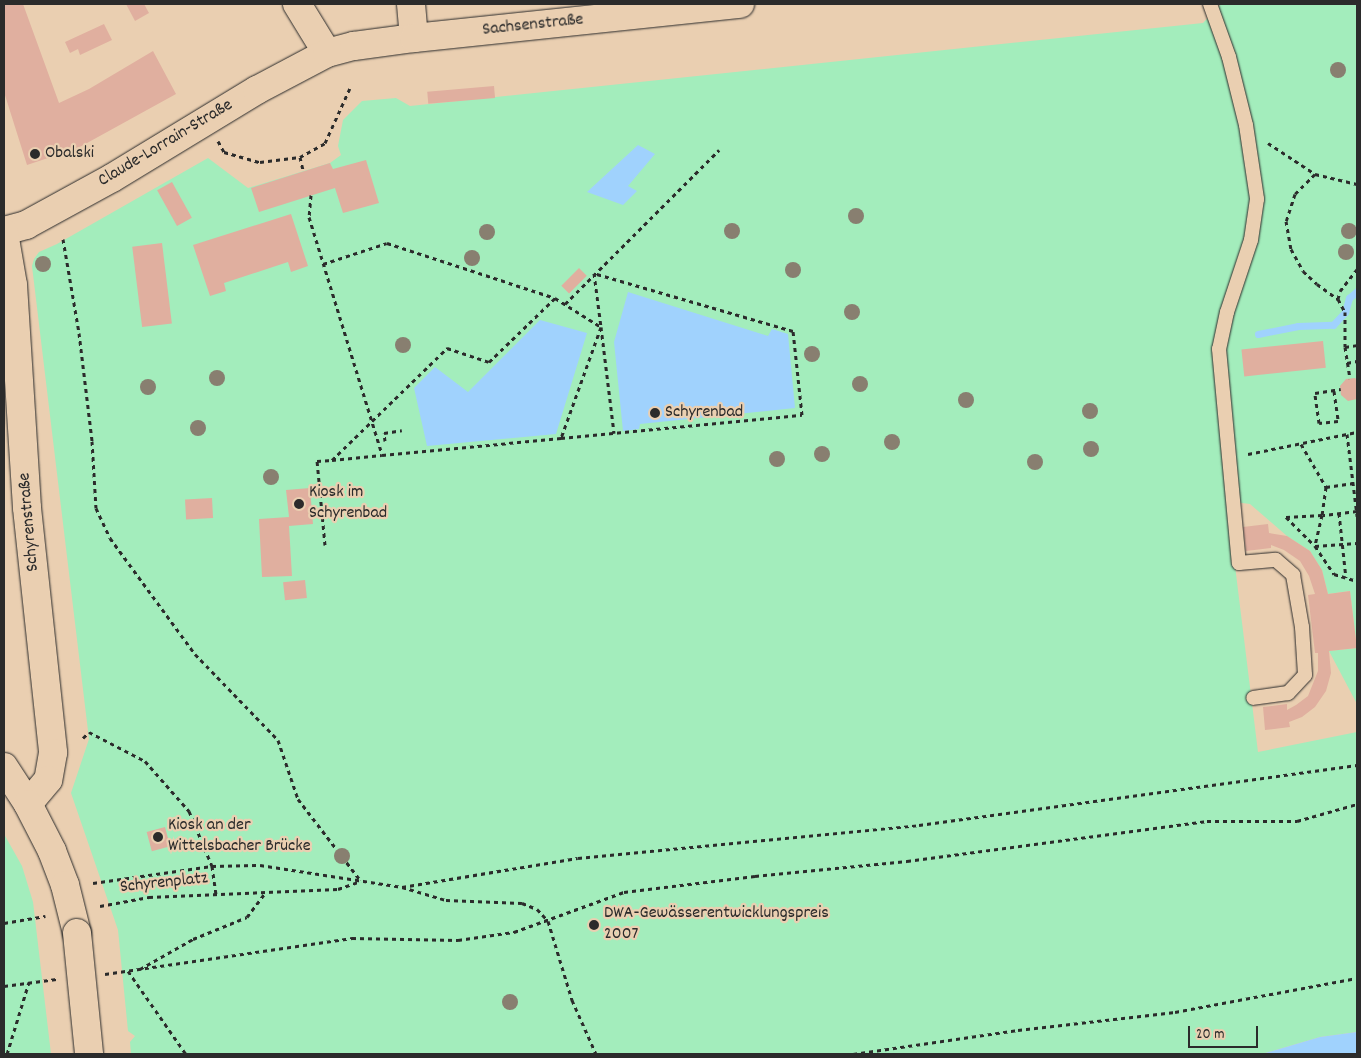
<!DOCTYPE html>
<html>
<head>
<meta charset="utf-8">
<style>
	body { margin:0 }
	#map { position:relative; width:1361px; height:1058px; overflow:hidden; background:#eacfb1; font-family:Dekko,sans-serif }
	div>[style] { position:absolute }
	.green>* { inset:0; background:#a3edbc }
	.water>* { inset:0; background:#a0d2fd }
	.stream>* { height:7px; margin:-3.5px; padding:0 3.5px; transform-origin:3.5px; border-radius:3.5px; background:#a0d2fd }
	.building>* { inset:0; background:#e0af9f; transform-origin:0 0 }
	.path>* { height:3px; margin-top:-1.5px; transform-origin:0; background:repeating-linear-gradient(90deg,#2b2b2b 0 4px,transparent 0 8px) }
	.roads { filter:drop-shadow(0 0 1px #2b2b2b) drop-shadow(0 0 1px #2b2b2b) }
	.lane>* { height:14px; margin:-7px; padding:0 7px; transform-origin:7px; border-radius:7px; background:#eacfb1 }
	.street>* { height:28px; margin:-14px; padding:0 14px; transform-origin:14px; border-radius:14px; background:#eacfb1 }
	.secondary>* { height:28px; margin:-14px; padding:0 14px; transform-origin:14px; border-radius:14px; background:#eacfb1 }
	.bridges { filter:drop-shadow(0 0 1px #2b2b2b) drop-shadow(0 0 1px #2b2b2b) }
	.secondary-bridge>* { height:28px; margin:-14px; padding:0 14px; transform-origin:14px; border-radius:14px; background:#eacfb1 }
	.trees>* { width:16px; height:16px; margin:-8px; border-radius:50%; background:#887f70 }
	.dots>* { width:14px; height:14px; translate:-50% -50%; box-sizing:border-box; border:2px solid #eacfb1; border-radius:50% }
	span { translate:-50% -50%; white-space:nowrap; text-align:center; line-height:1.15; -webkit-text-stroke:4.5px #eacfb1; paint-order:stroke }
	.street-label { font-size:18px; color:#2b2b2b }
	.poi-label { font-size:18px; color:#2b2b2b }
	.left { translate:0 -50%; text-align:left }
	.frame { position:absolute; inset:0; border:5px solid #2b2b2b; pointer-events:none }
	.scale { position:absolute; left:1188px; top:1026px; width:70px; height:22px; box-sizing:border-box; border:2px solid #2b2b2b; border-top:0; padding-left:6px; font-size:15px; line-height:18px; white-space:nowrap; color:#2b2b2b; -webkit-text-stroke:4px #eacfb1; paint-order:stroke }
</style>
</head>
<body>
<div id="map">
	<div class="green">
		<i style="clip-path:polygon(1221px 4px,1357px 4px,1357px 704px,1329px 651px,1357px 648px,1350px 591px,1328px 594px,1322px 570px,1310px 551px,1287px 536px,1250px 504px,1227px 501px,1258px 752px,1357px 732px,1357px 1032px,1320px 1037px,1262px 1054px,131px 1054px,130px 1042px,135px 1036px,128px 1031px,118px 930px,71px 793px,89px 739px,32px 266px,34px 259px,39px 252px,57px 244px,208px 158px,248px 188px,330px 163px,341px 155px,338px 146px,343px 120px,362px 101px,396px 98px,410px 106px,1203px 23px)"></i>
		<i style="clip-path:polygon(4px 834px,22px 866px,33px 902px,51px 1054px,4px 1054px)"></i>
	</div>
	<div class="water">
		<i style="clip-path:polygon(638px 145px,655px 154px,628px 186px,637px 191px,623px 205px,587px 192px)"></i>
		<i style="clip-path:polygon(628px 292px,768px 336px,772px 329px,788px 334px,795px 408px,640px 424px,639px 429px,623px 431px,614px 342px)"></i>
		<i style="clip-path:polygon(540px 320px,587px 333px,556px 434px,427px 446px,414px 388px,435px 367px,468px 392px)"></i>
		<i style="clip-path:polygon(1357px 1032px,1357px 1054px,1262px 1054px,1320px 1037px)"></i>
	</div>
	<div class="stream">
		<i style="left:1258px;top:334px;width:41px;rotate:-11.3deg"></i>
		<i style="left:1298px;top:326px;width:35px;rotate:-2deg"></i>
		<i style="left:1333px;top:325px;width:18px;rotate:-47deg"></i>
		<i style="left:1345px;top:312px;width:15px;rotate:-74deg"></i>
		<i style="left:1349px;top:298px;width:11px;rotate:-41deg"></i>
	</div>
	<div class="building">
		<i style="clip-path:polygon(4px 4px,23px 4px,59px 103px,89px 89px,153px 51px,176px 94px,78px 148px,27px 165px,4px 92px)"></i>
		<i style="clip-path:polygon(126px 4px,144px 4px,149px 13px,135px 21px)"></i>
		<i style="clip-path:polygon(104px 24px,112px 40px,80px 55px,78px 49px,70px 53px,65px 42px)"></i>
		<i style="left:494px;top:86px;width:12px;height:67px;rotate:85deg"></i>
		<i style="clip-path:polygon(366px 160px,379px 203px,343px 213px,335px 188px,259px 212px,251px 188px,330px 163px,333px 169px)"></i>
		<i style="left:172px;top:182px;width:41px;height:17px;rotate:61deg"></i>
		<i style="clip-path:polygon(291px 214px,308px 266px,291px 272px,288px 262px,224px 283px,226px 291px,210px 296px,193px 245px)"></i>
		<i style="left:162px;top:243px;width:81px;height:30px;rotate:83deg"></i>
		<i style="left:579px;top:268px;width:11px;height:25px;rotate:45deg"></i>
		<i style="left:1323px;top:341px;width:27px;height:82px;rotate:84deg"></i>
		<i style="clip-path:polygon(1355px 378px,1357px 380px,1357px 399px,1348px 401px,1341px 395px,1340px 386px,1346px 379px)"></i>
		<i style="clip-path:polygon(310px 488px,313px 524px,289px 526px,292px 576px,262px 577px,259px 519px,289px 517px,286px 490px)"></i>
		<i style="left:212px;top:498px;width:20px;height:27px;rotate:87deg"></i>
		<i style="clip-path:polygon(1268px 524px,1269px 533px,1287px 536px,1310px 551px,1322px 570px,1328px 594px,1350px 591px,1357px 648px,1329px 651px,1331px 673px,1326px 691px,1315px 707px,1302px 717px,1289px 722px,1290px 727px,1265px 730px,1263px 707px,1287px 704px,1287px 710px,1296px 705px,1308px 696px,1318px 671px,1318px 653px,1315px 653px,1308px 595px,1315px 594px,1309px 576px,1300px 561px,1284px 550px,1271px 545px,1271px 548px,1246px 551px,1243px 527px)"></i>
		<i style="left:305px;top:580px;width:18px;height:22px;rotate:84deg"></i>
		<i style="left:165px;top:827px;width:20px;height:19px;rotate:75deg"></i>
	</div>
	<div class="path">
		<i style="left:218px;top:141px;width:13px;rotate:61deg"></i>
		<i style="left:224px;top:152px;width:37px;rotate:16deg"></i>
		<i style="left:260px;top:162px;width:40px;rotate:-7.1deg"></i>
		<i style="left:300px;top:157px;width:29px;rotate:-29deg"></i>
		<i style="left:325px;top:143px;width:60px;rotate:-65.6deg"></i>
		<i style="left:1268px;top:143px;width:56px;rotate:33.4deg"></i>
		<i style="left:1315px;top:174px;width:43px;rotate:13.4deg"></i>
		<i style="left:300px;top:157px;width:13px;rotate:77deg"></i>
		<i style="left:1315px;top:174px;width:28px;rotate:135deg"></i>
		<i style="left:1295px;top:194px;width:28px;rotate:108deg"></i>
		<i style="left:1286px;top:221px;width:28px;rotate:80deg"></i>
		<i style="left:1291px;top:249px;width:25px;rotate:61deg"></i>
		<i style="left:1303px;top:271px;width:19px;rotate:43deg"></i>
		<i style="left:1317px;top:284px;width:26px;rotate:36deg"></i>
		<i style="left:1338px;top:299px;width:15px;rotate:62deg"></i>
		<i style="left:1345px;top:312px;width:35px;rotate:90deg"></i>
		<i style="left:1345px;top:347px;width:32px;rotate:81deg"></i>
		<i style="left:311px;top:195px;width:22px;rotate:95deg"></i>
		<i style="left:309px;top:217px;width:249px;rotate:72.9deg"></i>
		<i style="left:63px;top:239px;width:95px;rotate:80.3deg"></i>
		<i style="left:79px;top:333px;width:109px;rotate:83.1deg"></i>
		<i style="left:92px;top:441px;width:67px;rotate:86.6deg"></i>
		<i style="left:96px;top:508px;width:33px;rotate:65deg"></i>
		<i style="left:110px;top:538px;width:144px;rotate:53.8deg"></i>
		<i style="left:195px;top:654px;width:120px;rotate:46deg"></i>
		<i style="left:278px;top:740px;width:62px;rotate:71.3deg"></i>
		<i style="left:298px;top:799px;width:103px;rotate:52.5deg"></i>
		<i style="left:323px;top:264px;width:67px;rotate:-18.2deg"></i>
		<i style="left:387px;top:243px;width:177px;rotate:18.1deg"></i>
		<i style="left:555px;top:298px;width:54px;rotate:32.2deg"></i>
		<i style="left:601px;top:327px;width:107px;rotate:83deg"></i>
		<i style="left:1338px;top:299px;width:8px;rotate:-76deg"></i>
		<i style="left:1340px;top:291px;width:28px;rotate:-52deg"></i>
		<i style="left:565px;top:304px;width:218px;rotate:-45deg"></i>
		<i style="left:1345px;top:347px;width:12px;rotate:-9deg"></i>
		<i style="left:1347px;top:363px;width:10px;rotate:-11deg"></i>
		<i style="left:1334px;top:391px;width:30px;rotate:82deg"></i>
		<i style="left:1338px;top:421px;width:19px;rotate:174deg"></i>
		<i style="left:1319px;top:423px;width:30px;rotate:-98deg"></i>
		<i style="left:1315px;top:393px;width:26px;rotate:-9deg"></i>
		<i style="left:1347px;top:434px;width:83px;rotate:83deg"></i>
		<i style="left:385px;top:441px;width:8px;rotate:-97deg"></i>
		<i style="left:384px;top:433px;width:18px;rotate:-9deg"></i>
		<i style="left:1301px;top:444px;width:50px;rotate:59.8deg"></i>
		<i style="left:1326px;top:487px;width:28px;rotate:98deg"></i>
		<i style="left:1322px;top:515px;width:36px;rotate:177deg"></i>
		<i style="left:1286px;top:517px;width:41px;rotate:45deg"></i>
		<i style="left:1315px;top:546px;width:42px;rotate:-4.1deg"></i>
		<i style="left:1248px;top:454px;width:111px;rotate:-11.4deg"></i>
		<i style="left:332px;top:460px;width:50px;rotate:-5.7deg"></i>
		<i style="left:382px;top:455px;width:180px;rotate:-5.4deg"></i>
		<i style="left:561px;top:438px;width:242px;rotate:-5.5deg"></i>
		<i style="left:802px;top:415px;width:84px;rotate:-96.1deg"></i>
		<i style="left:793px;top:331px;width:207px;rotate:-163.8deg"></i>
		<i style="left:594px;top:273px;width:54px;rotate:82.6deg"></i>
		<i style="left:601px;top:327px;width:118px;rotate:109.8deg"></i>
		<i style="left:1326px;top:487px;width:28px;rotate:-8deg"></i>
		<i style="left:1357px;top:511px;width:35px;rotate:173deg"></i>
		<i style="left:1322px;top:515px;width:32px;rotate:103deg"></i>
		<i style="left:1315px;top:546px;width:34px;rotate:56deg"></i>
		<i style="left:1334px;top:574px;width:24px;rotate:17deg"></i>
		<i style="left:1339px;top:513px;width:65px;rotate:83.9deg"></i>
		<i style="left:325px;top:545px;width:84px;rotate:-95.4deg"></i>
		<i style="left:317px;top:461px;width:15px;rotate:-4deg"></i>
		<i style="left:332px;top:460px;width:161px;rotate:-44.2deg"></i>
		<i style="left:447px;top:348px;width:44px;rotate:18.4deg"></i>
		<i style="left:489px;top:362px;width:92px;rotate:-44.1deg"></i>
		<i style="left:83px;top:738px;width:8px;rotate:-45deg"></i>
		<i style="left:89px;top:732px;width:63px;rotate:27.4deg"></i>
		<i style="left:145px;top:761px;width:67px;rotate:48.7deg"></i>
		<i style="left:189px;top:811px;width:60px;rotate:67.3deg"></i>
		<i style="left:212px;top:866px;width:30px;rotate:82deg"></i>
		<i style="left:93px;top:883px;width:120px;rotate:-8.1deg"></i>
		<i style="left:212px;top:866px;width:48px;rotate:-1.2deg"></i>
		<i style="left:260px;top:865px;width:144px;rotate:8.8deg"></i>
		<i style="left:402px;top:887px;width:46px;rotate:16.5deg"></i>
		<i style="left:446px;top:900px;width:76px;rotate:2.3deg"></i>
		<i style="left:522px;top:903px;width:16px;rotate:22deg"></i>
		<i style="left:537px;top:909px;width:16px;rotate:47deg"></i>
		<i style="left:548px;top:921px;width:83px;rotate:73.1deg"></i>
		<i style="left:572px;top:1000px;width:59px;rotate:66deg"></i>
		<i style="left:402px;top:887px;width:178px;rotate:-9.4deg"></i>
		<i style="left:578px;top:858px;width:343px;rotate:-5.5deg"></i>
		<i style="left:919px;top:825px;width:442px;rotate:-7.8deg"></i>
		<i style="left:100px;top:906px;width:50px;rotate:-10.4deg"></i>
		<i style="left:149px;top:897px;width:189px;rotate:-2.4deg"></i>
		<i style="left:338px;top:889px;width:24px;rotate:-19deg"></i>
		<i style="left:4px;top:923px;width:42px;rotate:-9.7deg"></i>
		<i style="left:140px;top:969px;width:61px;rotate:-29.5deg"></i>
		<i style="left:193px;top:939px;width:58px;rotate:-22.2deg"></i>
		<i style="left:247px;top:917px;width:31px;rotate:-53deg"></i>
		<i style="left:128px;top:971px;width:101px;rotate:55.1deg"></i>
		<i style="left:105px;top:974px;width:250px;rotate:-8.3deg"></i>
		<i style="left:352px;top:938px;width:106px;rotate:1.1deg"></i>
		<i style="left:458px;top:940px;width:57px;rotate:-8.1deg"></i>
		<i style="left:514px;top:932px;width:117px;rotate:-20deg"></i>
		<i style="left:624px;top:892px;width:132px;rotate:-7deg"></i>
		<i style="left:755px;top:876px;width:153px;rotate:-5.6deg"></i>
		<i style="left:907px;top:861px;width:303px;rotate:-7.6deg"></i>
		<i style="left:1207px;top:821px;width:90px"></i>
		<i style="left:1297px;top:821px;width:62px;rotate:-15.8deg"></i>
		<i style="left:4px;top:986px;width:53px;rotate:-7.5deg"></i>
		<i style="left:7px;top:1054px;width:75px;rotate:-73deg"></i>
		<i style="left:853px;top:1054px;width:167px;rotate:-8.3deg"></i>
		<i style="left:1018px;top:1030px;width:158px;rotate:-6.5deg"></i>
		<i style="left:1175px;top:1012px;width:185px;rotate:-10.6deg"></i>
	</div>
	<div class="roads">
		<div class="lane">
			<i style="left:1210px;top:4px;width:56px;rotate:70.3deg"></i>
			<i style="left:1229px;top:57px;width:70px;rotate:76deg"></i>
			<i style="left:1246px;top:125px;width:75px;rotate:81.5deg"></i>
			<i style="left:1257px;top:199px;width:41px;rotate:98.3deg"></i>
			<i style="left:1251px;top:240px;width:76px;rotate:108.4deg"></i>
			<i style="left:1227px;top:312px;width:38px;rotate:102deg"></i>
			<i style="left:1219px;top:349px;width:215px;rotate:84.7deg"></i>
			<i style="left:1239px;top:563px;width:37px;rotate:-5deg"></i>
			<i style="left:1276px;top:560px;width:23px;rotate:41deg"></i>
			<i style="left:1293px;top:575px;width:53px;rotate:80.2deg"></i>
			<i style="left:1302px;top:627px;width:48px;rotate:86.4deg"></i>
			<i style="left:1305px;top:675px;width:25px;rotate:133deg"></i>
			<i style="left:1288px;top:693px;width:35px;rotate:172deg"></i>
		</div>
		<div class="street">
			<i style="left:297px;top:4px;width:57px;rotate:58.5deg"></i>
			<i style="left:411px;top:4px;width:34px;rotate:85deg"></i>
			<i style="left:4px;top:231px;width:23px;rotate:-15deg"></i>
			<i style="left:26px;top:225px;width:98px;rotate:-28.7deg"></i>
			<i style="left:112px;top:178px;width:170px;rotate:-31.3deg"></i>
			<i style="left:257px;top:90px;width:79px;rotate:-27.9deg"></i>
			<i style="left:327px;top:53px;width:28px;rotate:-15deg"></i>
			<i style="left:354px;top:46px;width:61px;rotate:-7.6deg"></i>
			<i style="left:414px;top:38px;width:328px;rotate:-6deg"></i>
			<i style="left:4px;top:233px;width:53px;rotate:80.2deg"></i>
			<i style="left:13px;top:285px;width:223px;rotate:86.4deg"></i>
			<i style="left:27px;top:508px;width:246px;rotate:83.9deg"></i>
			<i style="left:53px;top:753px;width:27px;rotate:100deg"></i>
			<i style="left:48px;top:780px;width:31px;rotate:130deg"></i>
		</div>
		<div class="secondary">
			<i style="left:4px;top:767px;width:44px;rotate:57deg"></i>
			<i style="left:28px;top:804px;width:53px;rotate:62.9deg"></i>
			<i style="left:52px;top:851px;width:36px;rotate:69deg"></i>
			<i style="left:65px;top:885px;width:49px;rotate:76deg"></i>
		</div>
	</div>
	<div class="bridges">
		<div class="secondary-bridge">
			<i style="left:77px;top:933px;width:122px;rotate:84.3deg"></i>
		</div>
	</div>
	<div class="trees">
		<i style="left:1338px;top:70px"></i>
		<i style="left:856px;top:216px"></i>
		<i style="left:732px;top:231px"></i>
		<i style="left:1349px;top:231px"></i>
		<i style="left:487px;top:232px"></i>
		<i style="left:1346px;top:252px"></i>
		<i style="left:472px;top:258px"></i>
		<i style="left:43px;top:264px"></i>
		<i style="left:793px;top:270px"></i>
		<i style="left:852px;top:312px"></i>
		<i style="left:403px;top:345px"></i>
		<i style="left:812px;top:354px"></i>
		<i style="left:217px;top:378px"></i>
		<i style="left:860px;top:384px"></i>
		<i style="left:148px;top:387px"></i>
		<i style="left:966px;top:400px"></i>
		<i style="left:1090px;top:411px"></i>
		<i style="left:198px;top:428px"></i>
		<i style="left:892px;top:442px"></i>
		<i style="left:1091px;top:449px"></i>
		<i style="left:822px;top:454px"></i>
		<i style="left:777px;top:459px"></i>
		<i style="left:1035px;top:462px"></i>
		<i style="left:271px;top:477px"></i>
		<i style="left:342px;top:856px"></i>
		<i style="left:510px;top:1002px"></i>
	</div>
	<div class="dots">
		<i style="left:35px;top:154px;background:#2b2b2b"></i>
		<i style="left:655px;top:413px;background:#2b2b2b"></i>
		<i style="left:299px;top:504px;background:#2b2b2b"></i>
		<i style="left:158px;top:837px;background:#2b2b2b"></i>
		<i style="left:594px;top:925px;background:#2b2b2b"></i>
	</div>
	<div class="street-label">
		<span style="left:533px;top:26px;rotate:-6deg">Sachsenstraße</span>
		<span style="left:166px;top:144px;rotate:-31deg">Claude-Lorrain-Straße</span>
		<span style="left:30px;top:522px;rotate:-95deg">Schyrenstraße</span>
		<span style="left:164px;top:884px;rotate:-6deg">Schyrenplatz</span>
	</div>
	<div class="poi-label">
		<span class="left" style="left:45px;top:154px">Obalski</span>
		<span class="left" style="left:665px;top:413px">Schyrenbad</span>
		<span class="left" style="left:309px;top:504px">Kiosk im<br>Schyrenbad</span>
		<span class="left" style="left:168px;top:837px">Kiosk an der<br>Wittelsbacher Brücke</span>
		<span class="left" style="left:604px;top:925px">DWA-Gewässerentwicklungspreis<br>2007</span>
	</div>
	<div class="frame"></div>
	<div class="scale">20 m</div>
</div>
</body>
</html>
